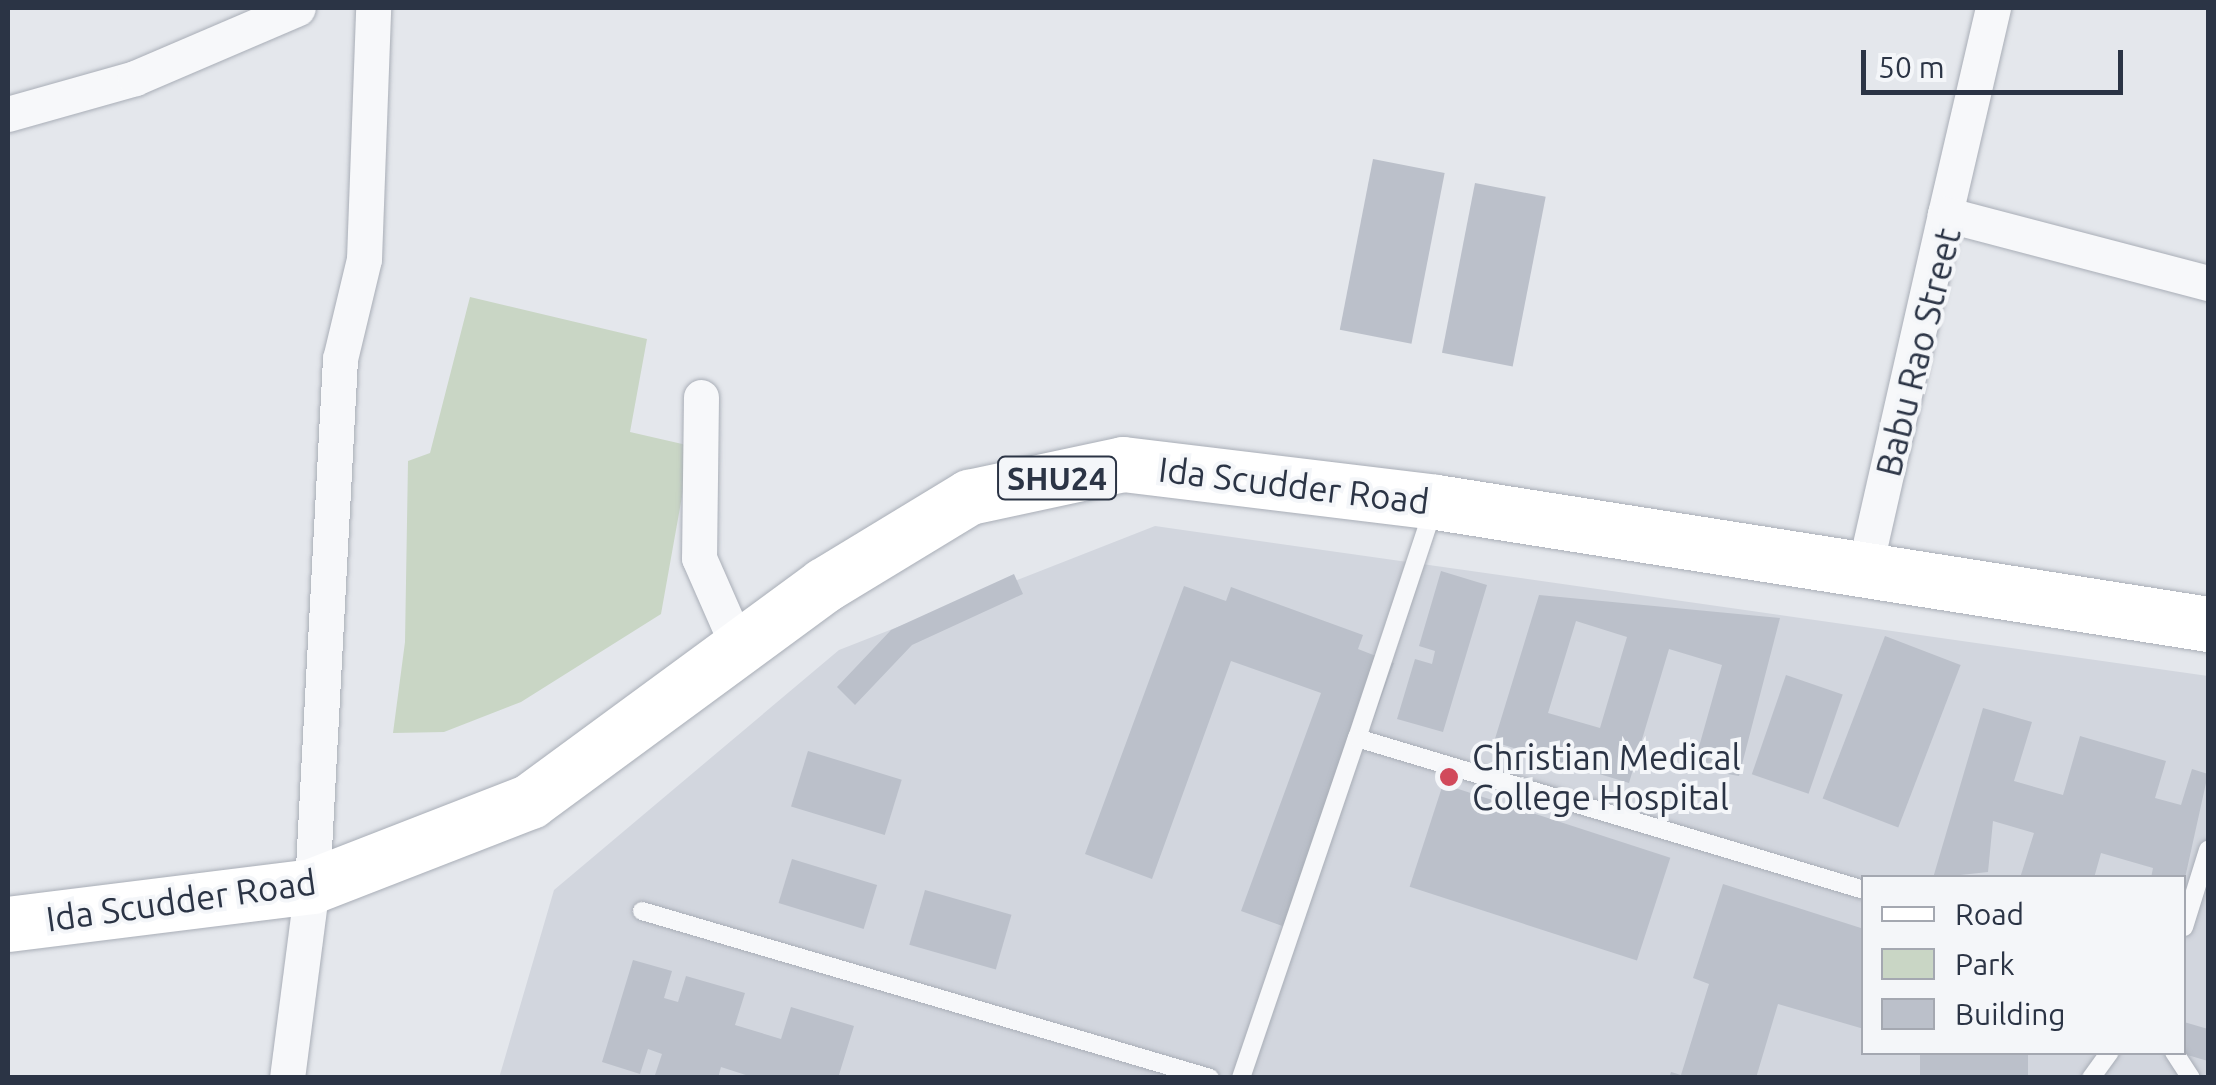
<!DOCTYPE html>
<html>
<head>
<meta charset="utf-8">
<style>
	body { margin:0 }
	#map { position:relative; width:2216px; height:1085px; overflow:hidden; background:#e4e7ec; font-family:Ubuntu,sans-serif }
	div>[style] { position:absolute }
	.built>* { inset:0; background:#d2d6de }
	.green>* { inset:0; background:#c9d6c5 }
	.building>* { inset:0; background:#bbc0ca; transform-origin:0 0 }
	.roads { filter:drop-shadow(0 0 2px #a9aeb7) drop-shadow(0 0 2px #a9aeb7) }
	.service>* { height:18px; margin:-9px; padding:0 9px; transform-origin:9px; border-radius:9px; background:#f7f8fa }
	.minor>* { height:35px; margin:-17.5px; padding:0 17.5px; transform-origin:17.5px; border-radius:17.5px; background:#f7f8fa }
	.primary>* { height:55px; margin:-27.5px; padding:0 27.5px; transform-origin:27.5px; border-radius:27.5px; background:#fff }
	.dots>* { width:28px; height:28px; translate:-50% -50%; box-sizing:border-box; border:5px solid #f4f6f9; border-radius:50% }
	span { translate:-50% -50%; white-space:nowrap; text-align:center; line-height:1.15; -webkit-text-stroke:8px #f4f6f9; paint-order:stroke }
	.shield-label span { padding:2px 8px; background:#f4f6f9; border:2px solid; border-radius:8px; -webkit-text-stroke-width:0 }
	.shield-label { font-size:32px; color:#2b3445; font-weight:700 }
	.street-label { font-size:35px; color:#2b3445 }
	.poi-label { font-size:35px; color:#2b3445 }
	.left { translate:0 -50%; text-align:left }
	.frame { position:absolute; inset:0; border:10px solid #2b3445; pointer-events:none }
	.legend { position:absolute; left:1861px; top:875px; width:325px; height:180px; box-sizing:border-box; background:#f4f6f9; border:2px solid #a4a8b1; margin:0; padding:12px 18px; list-style:none; font-size:30px; color:#2b3445 }
	.legend li { display:flex; align-items:center; gap:20px; height:50px }
	.legend b { width:50px; border:2px solid #a4a8b1 }
	.scale { position:absolute; left:1861px; top:50px; width:262px; height:45px; box-sizing:border-box; border:5px solid #2b3445; border-top:0; padding-left:12px; font-size:30px; line-height:35px; white-space:nowrap; color:#2b3445; -webkit-text-stroke:8px #f4f6f9; paint-order:stroke }
</style>
</head>
<body>
<div id="map">
	<div class="built">
		<i style="clip-path:polygon(evenodd,1155px 526px,2208px 676px,2208px 1077px,499px 1078px,554px 890px,839px 650px,1155px 526px,1864px 878px,2184px 878px,2184px 1052px,1864px 1052px,1864px 878px)"></i>
	</div>
	<div class="green">
		<i style="clip-path:polygon(470px 297px,647px 339px,630px 432px,691px 446px,661px 614px,521px 702px,444px 732px,393px 733px,405px 642px,408px 461px,430px 453px)"></i>
	</div>
	<div class="building">
		<i style="left:1373px;top:159px;width:73px;height:174px;rotate:11deg"></i>
		<i style="left:1475px;top:183px;width:72px;height:173px;rotate:11deg"></i>
		<i style="clip-path:polygon(1441px 571px,1487px 585px,1443px 732px,1397px 719px,1415px 659px,1432px 664px,1435px 651px,1419px 646px)"></i>
		<i style="clip-path:polygon(1014px 574px,1023px 594px,912px 645px,855px 705px,837px 687px,891px 630px)"></i>
		<i style="clip-path:polygon(1184px 586px,1226px 601px,1231px 587px,1363px 635px,1358px 649px,1394px 663px,1296px 931px,1241px 911px,1321px 693px,1231px 661px,1152px 879px,1085px 854px)"></i>
		<i style="clip-path:polygon(evenodd,1539px 595px,1780px 618px,1739px 776px,1693px 768px,1722px 665px,1669px 649px,1629px 783px,1494px 742px,1539px 595px,1576px 621px,1627px 637px,1600px 728px,1548px 713px,1576px 621px)"></i>
		<i style="left:1885px;top:636px;width:81px;height:174px;rotate:21deg"></i>
		<i style="left:1786px;top:675px;width:60px;height:105px;rotate:19deg"></i>
		<i style="clip-path:polygon(1983px 708px,2032px 722px,2014px 781px,2063px 795px,2080px 736px,2166px 761px,2155px 798px,2181px 805px,2192px 769px,2208px 774px,2185px 878px,2151px 878px,2153px 868px,2101px 853px,2094px 878px,2020px 878px,2034px 833px,1993px 821px,1988px 872px,1933px 878px)"></i>
		<i style="left:808px;top:751px;width:98px;height:58px;rotate:17deg"></i>
		<i style="left:1443px;top:784px;width:239px;height:108px;rotate:18deg"></i>
		<i style="left:792px;top:859px;width:89px;height:46px;rotate:17deg"></i>
		<i style="clip-path:polygon(1723px 884px,1864px 929px,1864px 1029px,1778px 1004px,1756px 1078px,1669px 1078px,1671px 1072px,1681px 1075px,1709px 984px,1693px 978px)"></i>
		<i style="left:925px;top:890px;width:90px;height:57px;rotate:16deg"></i>
		<i style="clip-path:polygon(633px 960px,672px 971px,664px 998px,678px 1002px,686px 976px,745px 993px,735px 1025px,781px 1039px,791px 1007px,854px 1026px,838px 1078px,755px 1078px,721px 1067px,718px 1078px,654px 1078px,662px 1054px,648px 1049px,640px 1074px,602px 1062px)"></i>
		<i style="clip-path:polygon(2184px 1022px,2208px 1029px,2208px 1061px,2184px 1054px)"></i>
		<i style="left:1920px;top:1052px;width:108px;height:27px"></i>
	</div>
	<div class="roads">
		<div class="service">
			<i style="left:1357px;top:738px;width:244px;rotate:-71.6deg"></i>
			<i style="left:642px;top:911px;width:592px;rotate:16.38deg"></i>
			<i style="left:2184px;top:927px;width:81px;rotate:-72.7deg"></i>
			<i style="left:2174px;top:1052px;width:31px;rotate:57deg"></i>
			<i style="left:1241px;top:1078px;width:359px;rotate:-71.2deg"></i>
			<i style="left:1357px;top:738px;width:529px;rotate:16.69deg"></i>
			<i style="left:2091px;top:1078px;width:32px;rotate:-54deg"></i>
		</div>
		<div class="minor">
			<i style="left:8px;top:114px;width:132px;rotate:-15.8deg"></i>
			<i style="left:135px;top:78px;width:177px;rotate:-23.2deg"></i>
			<i style="left:1945px;top:214px;width:212px;rotate:-76.9deg"></i>
			<i style="left:701px;top:397px;width:161px;rotate:90.7deg"></i>
			<i style="left:699px;top:558px;width:99px;rotate:66.3deg"></i>
			<i style="left:1864px;top:571px;width:366px;rotate:-77.2deg"></i>
			<i style="left:1945px;top:214px;width:272px;rotate:14.7deg"></i>
			<i style="left:287px;top:1078px;width:194px;rotate:-82.6deg"></i>
			<i style="left:312px;top:886px;width:528px;rotate:-86.96deg"></i>
			<i style="left:340px;top:359px;width:103px;rotate:-76.5deg"></i>
			<i style="left:364px;top:259px;width:251px;rotate:-87.9deg"></i>
		</div>
		<div class="primary">
			<i style="left:8px;top:924px;width:306px;rotate:-7.1deg"></i>
			<i style="left:312px;top:886px;width:234px;rotate:-21.3deg"></i>
			<i style="left:530px;top:801px;width:365px;rotate:-36.3deg"></i>
			<i style="left:824px;top:585px;width:170px;rotate:-31.3deg"></i>
			<i style="left:969px;top:497px;width:157px;rotate:-12.1deg"></i>
			<i style="left:1123px;top:464px;width:315px;rotate:6.9deg"></i>
			<i style="left:1436px;top:502px;width:782px;rotate:8.98deg"></i>
		</div>
	</div>
	<div class="dots">
		<i style="left:1449px;top:777px;background:#d1495b"></i>
	</div>
	<div class="shield-label">
		<span style="left:1057px;top:478px">SHU24</span>
	</div>
	<div class="street-label">
		<span style="left:1918px;top:352px;rotate:-76deg">Babu Rao Street</span>
		<span style="left:1294px;top:485px;rotate:7deg">Ida Scudder Road</span>
		<span style="left:181px;top:900px;rotate:-8deg">Ida Scudder Road</span>
	</div>
	<div class="poi-label">
		<span class="left" style="left:1472px;top:777px">Christian Medical<br>College Hospital</span>
	</div>
	<div class="frame"></div>
	<ul class="legend">
	<li><b style="height:12px;background:#fff"></b>Road</li>
	<li><b style="height:28px;background:#c9d6c5"></b>Park</li>
	<li><b style="height:28px;background:#bbc0ca"></b>Building</li>
	</ul>
	<div class="scale">50 m</div>
</div>
</body>
</html>
